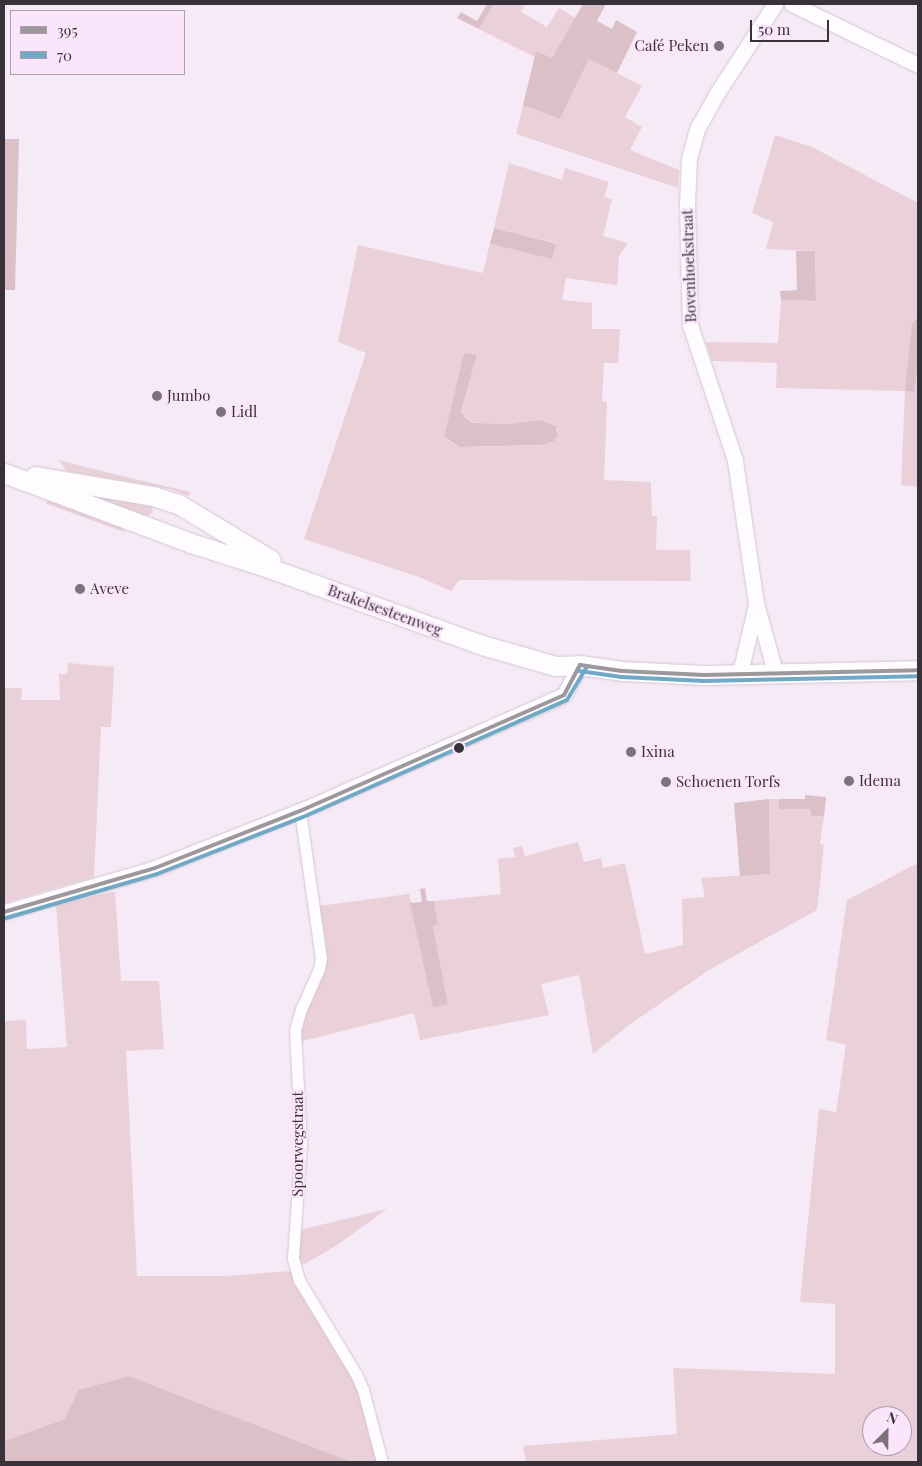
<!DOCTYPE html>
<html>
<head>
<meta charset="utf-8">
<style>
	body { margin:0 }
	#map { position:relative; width:922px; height:1466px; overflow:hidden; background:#f6eaf6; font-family:"Playfair Display",serif }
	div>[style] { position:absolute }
	.green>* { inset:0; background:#ead0d8; transform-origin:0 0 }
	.forest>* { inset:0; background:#dcc0c7; transform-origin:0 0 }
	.roads { filter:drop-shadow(0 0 1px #d1c7d1) drop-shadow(0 0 1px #d1c7d1) }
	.minor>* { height:11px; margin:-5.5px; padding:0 5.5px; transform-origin:5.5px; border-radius:5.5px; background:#fefcfe }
	.tertiary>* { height:15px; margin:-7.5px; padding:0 7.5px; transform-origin:7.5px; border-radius:7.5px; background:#fefcfe }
	.primary>* { height:19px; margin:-9.5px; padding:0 9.5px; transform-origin:9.5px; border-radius:9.5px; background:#fefcfe }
	.bus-1>* { height:4px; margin:-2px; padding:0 2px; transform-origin:2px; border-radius:2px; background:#9c989c }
	.bus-2>* { height:4px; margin:-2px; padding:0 2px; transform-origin:2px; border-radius:2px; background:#70a8c6 }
	.dots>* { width:14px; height:14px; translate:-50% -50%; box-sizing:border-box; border:2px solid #fae5fb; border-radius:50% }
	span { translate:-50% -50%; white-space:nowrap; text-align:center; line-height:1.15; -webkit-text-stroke:4.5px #fae5fb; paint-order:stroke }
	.poi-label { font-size:15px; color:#393139 }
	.right { translate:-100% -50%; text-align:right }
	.left { translate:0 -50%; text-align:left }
	.street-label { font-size:15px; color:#393139 }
	.frame { position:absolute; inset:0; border:5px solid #393139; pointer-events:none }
	.legend { position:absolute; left:10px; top:10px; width:175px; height:65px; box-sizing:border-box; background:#fae5fb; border:1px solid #ad9dad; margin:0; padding:6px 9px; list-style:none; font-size:15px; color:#393139 }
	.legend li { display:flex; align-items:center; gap:10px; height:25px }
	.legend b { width:25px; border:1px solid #ad9dad }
	.north { position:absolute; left:862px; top:1406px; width:50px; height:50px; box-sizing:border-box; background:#fae5fb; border:1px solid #ad9dad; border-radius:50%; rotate:23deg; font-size:14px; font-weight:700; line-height:20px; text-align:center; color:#393139 }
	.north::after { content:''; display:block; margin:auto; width:18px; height:22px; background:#7b727b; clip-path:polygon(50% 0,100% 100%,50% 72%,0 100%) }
	.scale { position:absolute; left:750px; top:20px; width:79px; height:22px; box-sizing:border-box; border:2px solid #393139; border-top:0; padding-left:6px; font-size:15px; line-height:18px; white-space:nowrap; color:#393139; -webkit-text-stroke:4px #fae5fb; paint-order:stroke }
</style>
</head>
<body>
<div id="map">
	<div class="green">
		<i style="clip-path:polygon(494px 4px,525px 4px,521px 12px,547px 27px,559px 8px,575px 18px,552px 59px,536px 52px,535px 57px,479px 29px)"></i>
		<i style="clip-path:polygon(589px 59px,642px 86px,625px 117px,642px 127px,630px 150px,679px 170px,678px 188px,516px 134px,523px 105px,560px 119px)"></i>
		<i style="clip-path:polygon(775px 135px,812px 147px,918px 203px,918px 319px,916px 318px,914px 391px,918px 365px,918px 487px,901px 485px,905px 391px,776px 388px,777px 363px,712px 361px,706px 342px,778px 343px,781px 300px,816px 301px,815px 251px,766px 249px,773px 222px,752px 213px)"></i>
		<i style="clip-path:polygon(evenodd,509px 163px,562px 180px,565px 168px,609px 182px,604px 197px,612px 199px,603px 236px,628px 243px,619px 256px,617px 285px,566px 278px,562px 300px,592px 303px,592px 329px,620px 329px,618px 363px,604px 363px,602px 401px,607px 402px,604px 480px,651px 482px,652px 516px,657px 516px,656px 550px,690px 550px,691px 581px,459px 580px,451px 591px,419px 577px,304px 539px,366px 353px,338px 342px,358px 245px,483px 273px,490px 243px,553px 257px,556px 243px,494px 228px,509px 163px,464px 353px,477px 355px,461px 413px,465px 418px,475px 423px,509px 424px,540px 420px,558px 429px,558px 435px,541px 445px,483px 447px,460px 447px,444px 438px,464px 353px)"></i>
		<i style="clip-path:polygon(59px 460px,89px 468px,190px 492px,189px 496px,170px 489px,66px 471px)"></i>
		<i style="clip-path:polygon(62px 485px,151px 503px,153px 512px,150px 515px,143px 516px)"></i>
		<i style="left:48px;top:499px;width:82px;height:5px;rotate:20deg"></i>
		<i style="clip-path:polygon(68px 663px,114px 667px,111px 727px,101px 727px,94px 877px,4px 903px,4px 688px,22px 688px,21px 700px,60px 700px,59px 674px,67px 674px)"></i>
		<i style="clip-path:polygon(769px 799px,779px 799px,779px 809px,811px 809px,811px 816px,824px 816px,820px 844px,824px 845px,817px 910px,709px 970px,629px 1025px,593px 1054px,579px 975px,541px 984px,549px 1015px,420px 1040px,414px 1013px,299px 1042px,299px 1029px,324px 971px,326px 945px,319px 906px,409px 894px,433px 1008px,448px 1004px,433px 925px,438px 924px,434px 901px,501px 894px,498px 859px,515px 857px,513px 848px,522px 846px,525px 856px,578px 842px,584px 862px,601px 858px,603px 868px,625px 863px,645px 954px,683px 945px,682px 899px,705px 897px,701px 878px,770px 874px)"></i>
		<i style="clip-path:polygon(evenodd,918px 863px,918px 1462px,526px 1462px,523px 1446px,677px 1434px,673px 1368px,835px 1374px,835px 1304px,800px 1302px,819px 1109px,836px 1112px,846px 1045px,826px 1040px,847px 900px,918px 863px,872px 1416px,902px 1416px,902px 1446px,872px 1446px,872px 1416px)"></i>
		<i style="clip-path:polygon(115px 892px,121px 981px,159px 981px,164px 1049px,126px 1051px,137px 1276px,225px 1276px,292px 1271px,360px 1391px,378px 1462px,352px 1462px,129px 1376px,78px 1390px,65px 1419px,4px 1441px,4px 1021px,26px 1020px,27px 1049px,67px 1047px,56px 905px,96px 895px)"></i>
		<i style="clip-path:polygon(387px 1209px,340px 1243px,305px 1264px,300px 1263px,297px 1257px,299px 1230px)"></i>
	</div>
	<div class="forest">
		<i style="clip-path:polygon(487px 4px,494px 4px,479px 29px,457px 18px,461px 12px,477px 21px)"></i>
		<i style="clip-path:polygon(583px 4px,606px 4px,597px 21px,612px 29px,616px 20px,637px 32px,617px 73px,589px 59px,560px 119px,523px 105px,536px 51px,552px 58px)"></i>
		<i style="clip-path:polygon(4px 139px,19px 139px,15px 290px,4px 290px)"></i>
		<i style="left:494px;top:228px;width:64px;height:16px;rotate:14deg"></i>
		<i style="clip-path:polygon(796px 251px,815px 251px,816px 301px,781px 300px,780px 291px,797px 290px)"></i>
		<i style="clip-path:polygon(917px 318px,918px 365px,914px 392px,905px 391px,912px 324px)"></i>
		<i style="clip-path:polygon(464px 353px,477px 355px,461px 412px,465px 418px,473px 423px,509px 424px,540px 420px,556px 426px,558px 435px,554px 441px,541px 445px,460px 447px,444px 437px)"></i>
		<i style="clip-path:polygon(805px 795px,826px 797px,824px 816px,811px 816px,811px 809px,779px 809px,779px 799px,805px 799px)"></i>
		<i style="clip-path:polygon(769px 799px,770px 874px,740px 876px,734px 803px)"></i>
		<i style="clip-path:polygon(425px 888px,427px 901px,434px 901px,438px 924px,433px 926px,448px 1004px,433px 1008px,410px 903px,422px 902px,420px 889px)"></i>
		<i style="clip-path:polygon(129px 1376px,352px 1462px,4px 1462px,4px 1441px,65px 1419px,78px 1390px)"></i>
	</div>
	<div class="roads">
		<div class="minor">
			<i style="left:300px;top:811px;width:148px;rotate:81.9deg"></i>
			<i style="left:321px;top:958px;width:11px;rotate:100deg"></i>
			<i style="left:319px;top:969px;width:44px;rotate:114.2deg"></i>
			<i style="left:301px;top:1009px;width:22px;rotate:106deg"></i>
			<i style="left:295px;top:1030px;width:113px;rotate:87deg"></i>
			<i style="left:301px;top:1143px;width:115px;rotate:94deg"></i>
			<i style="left:293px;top:1258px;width:23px;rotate:75deg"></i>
			<i style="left:299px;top:1280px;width:110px;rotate:58.8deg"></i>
			<i style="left:356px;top:1374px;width:17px;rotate:66deg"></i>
			<i style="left:363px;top:1390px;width:74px;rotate:75.2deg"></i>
		</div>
		<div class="tertiary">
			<i style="left:792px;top:4px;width:140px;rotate:25.8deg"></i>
			<i style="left:775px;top:672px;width:72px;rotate:-105.4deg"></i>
			<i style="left:756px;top:603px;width:145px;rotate:-98.4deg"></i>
			<i style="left:735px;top:460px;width:142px;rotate:-108.4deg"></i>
			<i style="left:690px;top:325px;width:120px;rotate:-91.4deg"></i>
			<i style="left:687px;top:205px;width:46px;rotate:-87.5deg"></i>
			<i style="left:689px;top:159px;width:31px;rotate:-75deg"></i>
			<i style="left:697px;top:129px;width:41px;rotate:-60.9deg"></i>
			<i style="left:717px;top:93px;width:106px;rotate:-56.9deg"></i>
			<i style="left:740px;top:673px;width:66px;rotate:-76.8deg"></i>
			<i style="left:4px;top:912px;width:157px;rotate:-16.2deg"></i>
			<i style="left:155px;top:868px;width:156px;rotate:-21.5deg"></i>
			<i style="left:300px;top:811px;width:288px;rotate:-23.7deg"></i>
			<i style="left:564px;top:695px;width:34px;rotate:-62deg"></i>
		</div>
		<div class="primary">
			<i style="left:4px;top:473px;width:200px;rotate:20.5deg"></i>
			<i style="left:191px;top:543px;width:85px;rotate:17.8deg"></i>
			<i style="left:272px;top:569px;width:223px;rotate:19.9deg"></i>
			<i style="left:482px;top:645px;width:76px;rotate:16deg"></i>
			<i style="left:555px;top:666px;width:25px;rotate:-2deg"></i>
			<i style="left:580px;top:665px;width:42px;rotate:8.1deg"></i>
			<i style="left:622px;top:671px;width:82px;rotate:2.8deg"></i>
			<i style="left:704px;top:675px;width:214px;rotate:-1.3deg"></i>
			<i style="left:35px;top:476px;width:120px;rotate:9.6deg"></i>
			<i style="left:153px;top:496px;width:28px;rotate:18deg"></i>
			<i style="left:180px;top:505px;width:106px;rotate:31.1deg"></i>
		</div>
	</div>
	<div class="bus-1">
		<i style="left:580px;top:665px;width:42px;rotate:8.1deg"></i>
		<i style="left:622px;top:671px;width:82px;rotate:2.8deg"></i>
		<i style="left:704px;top:675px;width:214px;rotate:-1.3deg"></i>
		<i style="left:4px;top:912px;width:157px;rotate:-16.2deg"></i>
		<i style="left:155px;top:868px;width:156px;rotate:-21.5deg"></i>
		<i style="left:300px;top:811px;width:288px;rotate:-23.7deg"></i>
		<i style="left:564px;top:695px;width:34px;rotate:-62deg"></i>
	</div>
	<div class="bus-2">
		<i style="left:579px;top:671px;width:43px;rotate:7.9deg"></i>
		<i style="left:622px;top:677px;width:82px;rotate:2.8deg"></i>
		<i style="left:704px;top:681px;width:214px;rotate:-1.3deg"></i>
		<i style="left:6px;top:918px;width:157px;rotate:-16.2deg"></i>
		<i style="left:157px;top:874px;width:157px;rotate:-21.3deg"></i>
		<i style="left:303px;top:817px;width:289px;rotate:-23.9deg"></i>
		<i style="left:567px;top:700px;width:37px;rotate:-59deg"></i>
	</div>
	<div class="dots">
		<i style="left:719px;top:46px;background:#7b727b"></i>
		<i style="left:157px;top:396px;background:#7b727b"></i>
		<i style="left:221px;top:412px;background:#7b727b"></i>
		<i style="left:80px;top:589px;background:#7b727b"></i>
		<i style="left:459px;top:748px;background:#393139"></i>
		<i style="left:631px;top:752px;background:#7b727b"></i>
		<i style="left:849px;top:781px;background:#7b727b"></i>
		<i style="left:666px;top:782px;background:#7b727b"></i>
	</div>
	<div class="poi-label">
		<span class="right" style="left:709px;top:46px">Café Peken</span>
		<span class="left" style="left:167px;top:396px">Jumbo</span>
		<span class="left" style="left:231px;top:412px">Lidl</span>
		<span class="left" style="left:90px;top:589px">Aveve</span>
		<span class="left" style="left:641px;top:752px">Ixina</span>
		<span class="left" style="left:859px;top:781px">Idema</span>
		<span class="left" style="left:676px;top:782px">Schoenen Torfs</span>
	</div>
	<div class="street-label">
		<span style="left:689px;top:266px;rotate:-92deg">Bovenhoekstraat</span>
		<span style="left:385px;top:610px;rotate:20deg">Brakelsesteenweg</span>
		<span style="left:298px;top:1144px;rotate:-90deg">Spoorwegstraat</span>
	</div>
	<div class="frame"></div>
	<ul class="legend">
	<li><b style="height:6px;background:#9c989c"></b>395</li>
	<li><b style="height:6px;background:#70a8c6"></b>70</li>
	</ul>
	<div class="north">N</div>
	<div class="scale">50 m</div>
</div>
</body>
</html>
